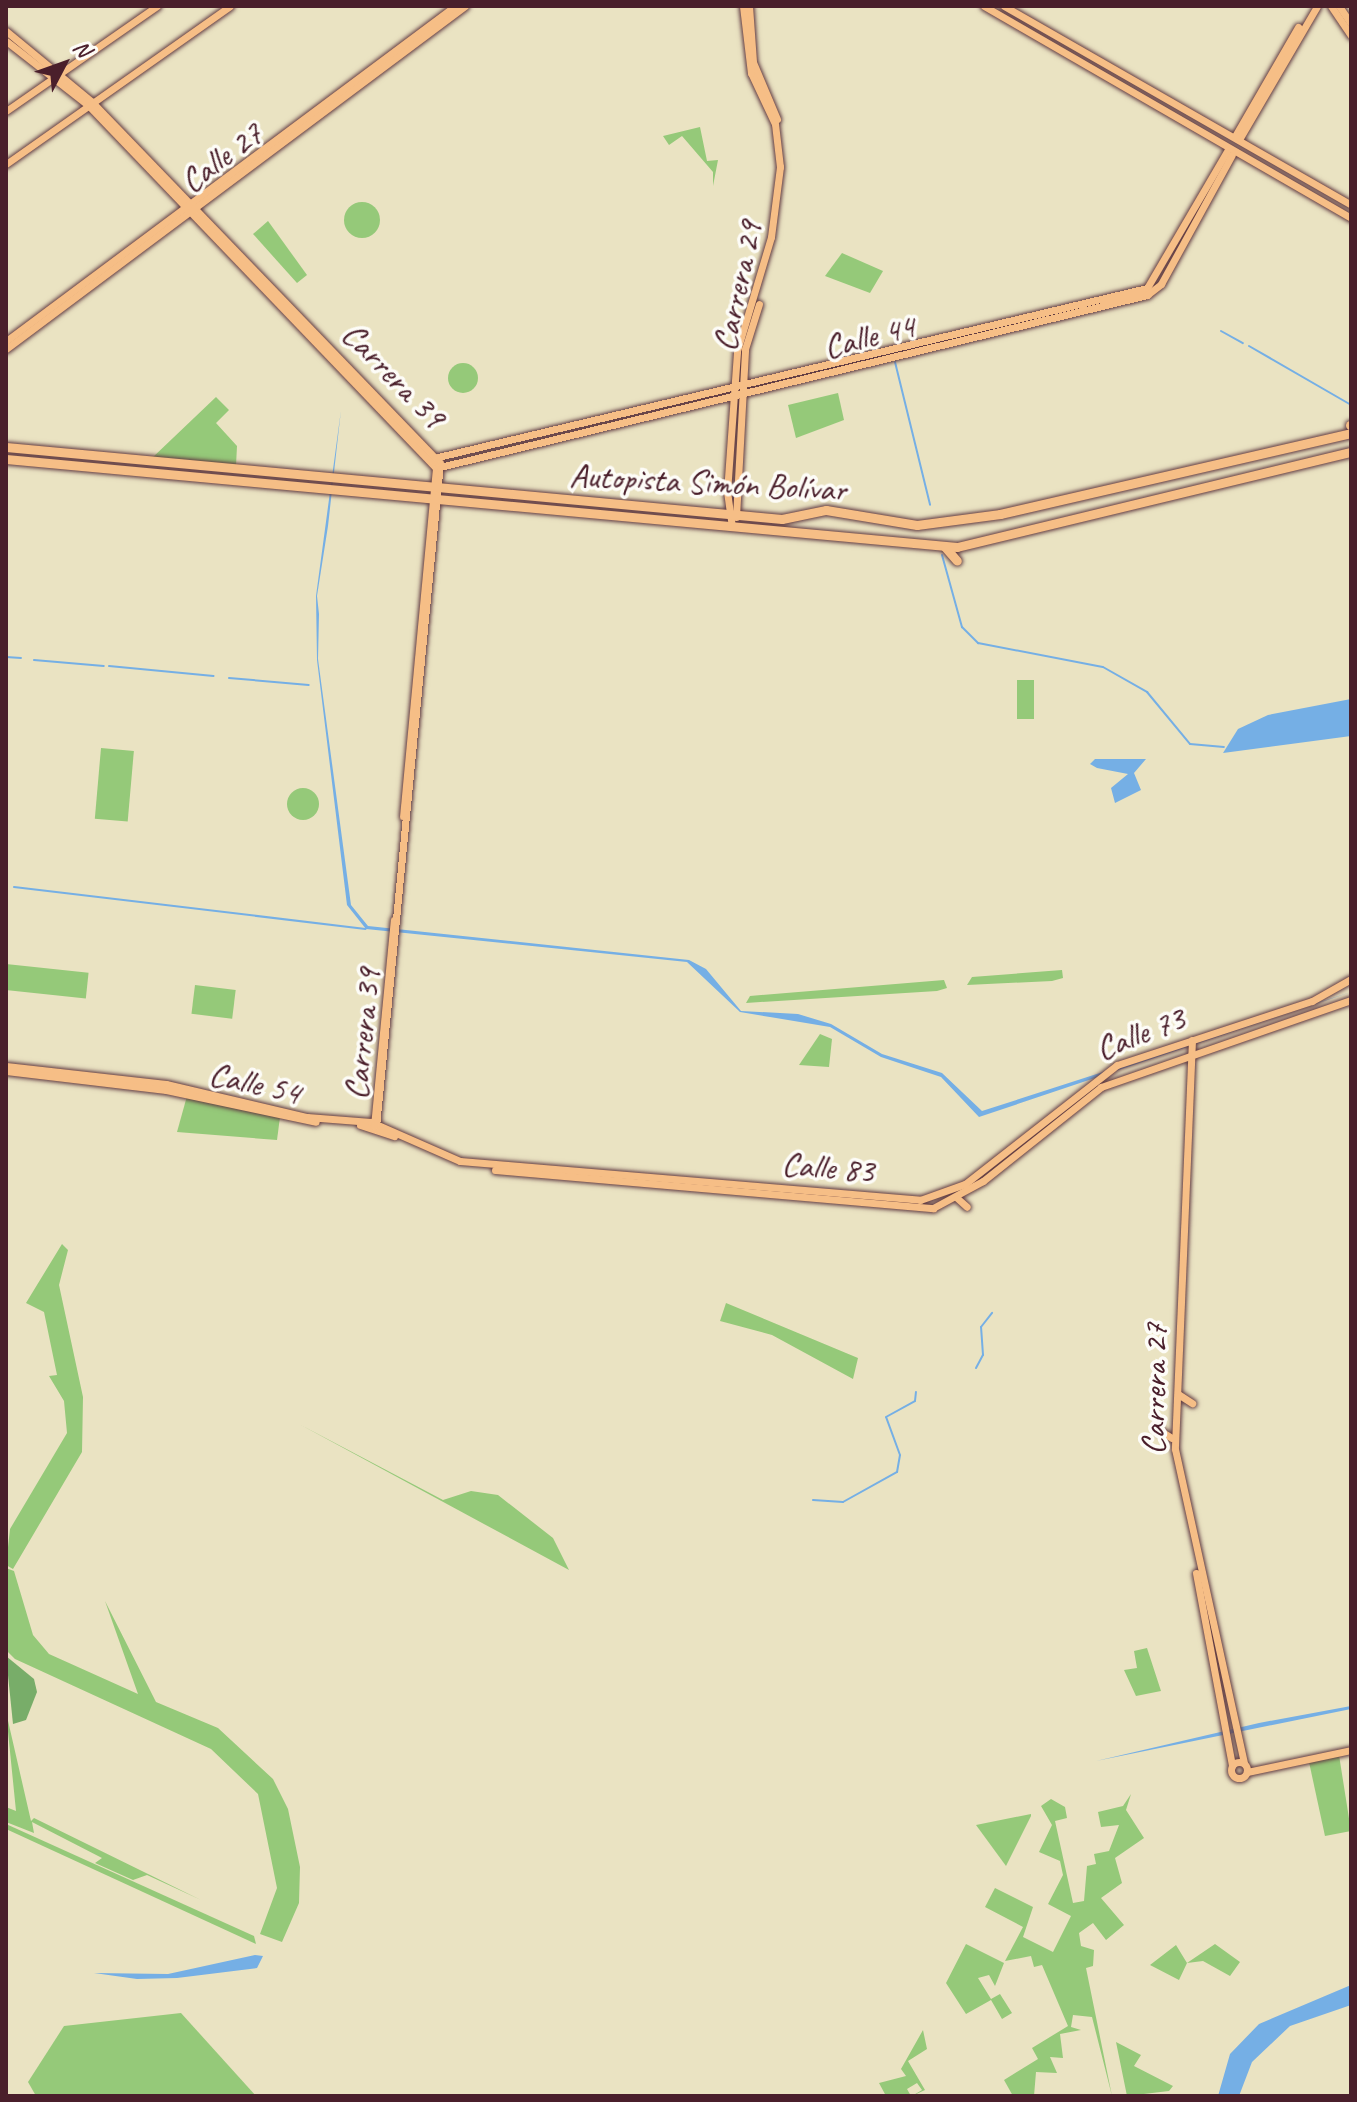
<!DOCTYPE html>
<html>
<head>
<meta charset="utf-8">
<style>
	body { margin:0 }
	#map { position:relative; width:1357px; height:2102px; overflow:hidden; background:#eae3c2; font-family:Caveat,sans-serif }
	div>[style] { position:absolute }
	.green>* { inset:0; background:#95c979; transform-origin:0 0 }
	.round { border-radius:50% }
	.forest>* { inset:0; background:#78ad69 }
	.water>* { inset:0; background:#75afe5 }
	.stream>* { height:2px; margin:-1px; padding:0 1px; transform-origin:1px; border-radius:1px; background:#75afe5 }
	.roads { filter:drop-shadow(0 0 2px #623c42) drop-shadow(0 0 2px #623c42) }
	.major>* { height:7px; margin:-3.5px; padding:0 3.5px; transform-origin:3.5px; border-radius:3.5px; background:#f6be86 }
	.major>.ring { margin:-3.5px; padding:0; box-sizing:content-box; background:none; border:7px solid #f6be86; border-radius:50% }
	.highway>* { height:9px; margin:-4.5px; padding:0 4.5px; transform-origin:4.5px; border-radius:4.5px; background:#f6be86 }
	span { translate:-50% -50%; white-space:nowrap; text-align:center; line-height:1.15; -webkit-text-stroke:7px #fdfcf7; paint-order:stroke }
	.street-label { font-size:34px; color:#4a1f2b }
	.frame { position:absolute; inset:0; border:8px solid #4a1f2b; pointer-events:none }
	.north { position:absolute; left:24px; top:24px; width:80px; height:80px; -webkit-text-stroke:6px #fdfcf7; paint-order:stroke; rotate:49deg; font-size:22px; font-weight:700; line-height:32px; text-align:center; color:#4a1f2b }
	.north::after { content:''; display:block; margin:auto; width:28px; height:36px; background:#4a1f2b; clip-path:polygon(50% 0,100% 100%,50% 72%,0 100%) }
</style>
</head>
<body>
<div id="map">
	<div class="green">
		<i style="clip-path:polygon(700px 127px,707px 161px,718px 160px,713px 186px,713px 172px,682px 136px,669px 145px,663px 136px)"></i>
		<i class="round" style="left:344px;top:202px;width:36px;height:36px"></i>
		<i style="clip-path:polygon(268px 221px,307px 275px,297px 283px,253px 234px)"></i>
		<i style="clip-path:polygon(842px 253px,883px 271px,870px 293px,825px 276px)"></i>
		<i class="round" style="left:448px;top:363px;width:30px;height:30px"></i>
		<i style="clip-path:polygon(838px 393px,844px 420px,796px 438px,788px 405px)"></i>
		<i style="clip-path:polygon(216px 397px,229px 410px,216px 423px,237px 446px,236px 466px,152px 458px)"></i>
		<i style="left:1017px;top:680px;width:17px;height:39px"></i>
		<i style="left:101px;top:748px;width:33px;height:71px;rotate:5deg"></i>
		<i class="round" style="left:287px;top:788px;width:32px;height:32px"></i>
		<i style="left:6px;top:964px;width:83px;height:26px;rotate:6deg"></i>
		<i style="clip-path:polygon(1062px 970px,1063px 978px,1052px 981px,967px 985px,972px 977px)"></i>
		<i style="clip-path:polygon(944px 980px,947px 988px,937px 991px,746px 1003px,750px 996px)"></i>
		<i style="left:195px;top:985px;width:41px;height:29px;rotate:7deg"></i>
		<i style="clip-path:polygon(820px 1034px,832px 1039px,829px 1067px,799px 1065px)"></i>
		<i style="clip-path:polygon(187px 1096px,280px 1117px,277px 1140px,177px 1132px)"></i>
		<i style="clip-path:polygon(62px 1244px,68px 1250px,59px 1285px,83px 1397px,82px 1452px,13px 1569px,6px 1565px,10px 1529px,67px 1433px,64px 1401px,49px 1376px,57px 1375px,44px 1312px,26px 1303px)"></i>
		<i style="clip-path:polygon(726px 1303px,858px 1358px,853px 1379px,772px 1335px,720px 1321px)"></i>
		<i style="clip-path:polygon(299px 1424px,443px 1500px,471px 1491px,498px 1495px,553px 1538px,569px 1570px)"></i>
		<i style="clip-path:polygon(6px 1568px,14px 1571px,33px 1635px,49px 1654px,138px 1694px,105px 1601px,156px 1702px,218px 1728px,273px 1779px,288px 1809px,300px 1867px,299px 1903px,282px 1942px,260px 1934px,277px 1888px,258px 1794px,211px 1749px,15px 1659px,6px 1650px)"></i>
		<i style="clip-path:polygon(1147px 1648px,1161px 1691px,1136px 1696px,1124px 1670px,1137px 1668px,1134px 1651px)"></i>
		<i style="clip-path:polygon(6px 1712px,31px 1821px,34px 1818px,201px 1900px,147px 1875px,133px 1880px,95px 1863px,102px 1858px,32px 1822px,34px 1833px,6px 1822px,6px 1807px,16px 1811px)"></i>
		<i style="clip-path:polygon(1339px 1755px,1351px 1831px,1325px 1836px,1309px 1762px)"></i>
		<i style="clip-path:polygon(1131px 1794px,1126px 1810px,1144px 1838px,1115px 1858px,1122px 1883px,1101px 1898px,1124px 1925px,1106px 1940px,1093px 1923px,1079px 1933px,1081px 1946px,1094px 1950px,1093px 1966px,1086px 1968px,1112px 2096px,1092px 2017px,1073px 2015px,1071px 2027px,1081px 2030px,1060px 2034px,1063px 2058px,1050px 2057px,1057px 2073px,1036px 2072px,1034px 2096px,1013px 2096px,1004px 2080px,1038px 2059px,1032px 2048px,1068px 2026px,1042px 1965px,1034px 1967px,1031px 1956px,1005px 1961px,1023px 1927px,985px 1907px,995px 1888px,1033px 1907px,1023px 1937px,1053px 1952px,1071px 1916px,1048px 1904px,1063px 1875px,1060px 1861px,1039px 1852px,1052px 1825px,1041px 1806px,1051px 1799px,1065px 1807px,1067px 1818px,1055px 1821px,1073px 1903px,1084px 1901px,1087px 1866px,1096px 1864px,1094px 1854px,1109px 1851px,1119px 1825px,1101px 1827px,1098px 1812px,1123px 1806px)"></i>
		<i style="clip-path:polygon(1031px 1814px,1031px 1816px,1006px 1866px,976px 1825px)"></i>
		<i style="clip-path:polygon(6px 1824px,254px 1936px,256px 1944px,6px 1829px)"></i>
		<i style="clip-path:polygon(966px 1944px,1004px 1963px,995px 1986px,989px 1975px,978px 1978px,991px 1999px,1000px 1994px,1012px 2013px,1002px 2019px,991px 2000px,966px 2014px,946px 1983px)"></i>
		<i style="clip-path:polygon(1215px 1944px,1240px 1962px,1230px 1976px,1203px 1961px,1187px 1963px,1179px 1980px,1150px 1965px,1176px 1945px,1187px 1963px)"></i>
		<i style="clip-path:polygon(181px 2013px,256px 2096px,36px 2096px,28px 2082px,64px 2026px)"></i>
		<i style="clip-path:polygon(923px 2030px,927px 2049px,908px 2061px,925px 2090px,912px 2096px,922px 2090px,917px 2083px,907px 2089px,911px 2096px,886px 2096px,879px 2083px,906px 2076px,901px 2069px)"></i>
		<i style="clip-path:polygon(1116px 2042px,1141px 2055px,1134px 2066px,1173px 2086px,1169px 2091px,1127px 2096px)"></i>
	</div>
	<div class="forest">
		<i style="clip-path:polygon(6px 1656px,34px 1679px,37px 1692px,26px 1720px,13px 1724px)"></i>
	</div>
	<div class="water">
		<i style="clip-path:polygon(341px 410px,328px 526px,317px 596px,319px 614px,318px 659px,351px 905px,368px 926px,689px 960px,706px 969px,741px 1011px,798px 1014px,831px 1024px,882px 1054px,942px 1073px,982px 1111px,1351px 992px,979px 1117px,941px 1077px,881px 1057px,830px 1027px,740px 1012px,687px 962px,366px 929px,347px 905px,317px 660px,316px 596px)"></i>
		<i style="clip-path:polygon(1351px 699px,1351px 736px,1223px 753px,1238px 729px,1268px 715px)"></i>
		<i style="clip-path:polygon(1095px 759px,1146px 759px,1134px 773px,1141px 790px,1115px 803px,1111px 788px,1128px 774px,1097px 768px,1090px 764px)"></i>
		<i style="clip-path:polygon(1351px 1706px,1351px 1709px,1096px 1761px,1259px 1723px)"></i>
		<i style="clip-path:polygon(255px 1955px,263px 1956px,257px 1968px,177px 1978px,137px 1979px,94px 1973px,168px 1974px)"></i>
		<i style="clip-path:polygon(1351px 1985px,1351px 2005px,1290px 2026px,1252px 2062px,1239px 2096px,1218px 2096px,1230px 2054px,1259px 2024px)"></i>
	</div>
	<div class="stream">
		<i style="left:6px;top:36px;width:15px;rotate:37deg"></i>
		<i style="left:1221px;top:331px;width:25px;rotate:29deg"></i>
		<i style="left:1249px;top:346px;width:118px;rotate:30deg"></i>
		<i style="left:895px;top:362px;width:147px;rotate:76.2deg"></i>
		<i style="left:942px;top:555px;width:75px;rotate:74.5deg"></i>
		<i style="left:962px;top:627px;width:23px;rotate:45deg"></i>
		<i style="left:978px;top:643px;width:127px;rotate:10.9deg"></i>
		<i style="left:1103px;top:667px;width:51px;rotate:29.6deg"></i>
		<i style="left:1147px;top:692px;width:67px;rotate:50.4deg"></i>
		<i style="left:1190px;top:744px;width:34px;rotate:5deg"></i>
		<i style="left:6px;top:657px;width:15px;rotate:4deg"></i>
		<i style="left:34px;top:660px;width:70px;rotate:4.9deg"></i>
		<i style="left:109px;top:666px;width:105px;rotate:5.4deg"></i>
		<i style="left:229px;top:678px;width:80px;rotate:5deg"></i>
		<i style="left:14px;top:887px;width:354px;rotate:6.8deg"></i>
		<i style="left:976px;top:1368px;width:15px;rotate:-62deg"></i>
		<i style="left:983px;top:1355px;width:28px;rotate:-94deg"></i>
		<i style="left:981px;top:1327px;width:18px;rotate:-52deg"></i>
		<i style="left:813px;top:1500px;width:30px;rotate:4deg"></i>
		<i style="left:843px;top:1502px;width:62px;rotate:-29.1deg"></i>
		<i style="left:897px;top:1472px;width:17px;rotate:-80deg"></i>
		<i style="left:900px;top:1455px;width:40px;rotate:-110.2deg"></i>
		<i style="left:886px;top:1417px;width:33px;rotate:-29deg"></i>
		<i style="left:915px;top:1401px;width:9px;rotate:-84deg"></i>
	</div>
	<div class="roads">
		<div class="major">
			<i style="left:749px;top:6px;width:56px;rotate:85.9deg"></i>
			<i style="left:753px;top:62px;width:62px;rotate:67.2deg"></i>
			<i style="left:984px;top:6px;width:424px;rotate:30deg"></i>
			<i style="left:1004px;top:6px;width:400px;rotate:29.8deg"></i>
			<i style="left:1331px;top:6px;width:36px;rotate:56deg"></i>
			<i style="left:1339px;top:6px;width:22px;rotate:56deg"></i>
			<i style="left:6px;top:31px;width:112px;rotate:39.5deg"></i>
			<i style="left:92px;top:102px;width:501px;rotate:46.05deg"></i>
			<i style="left:440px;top:463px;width:667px;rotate:95.51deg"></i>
			<i style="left:6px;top:41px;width:104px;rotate:38deg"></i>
			<i style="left:88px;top:105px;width:503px;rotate:46.21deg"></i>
			<i style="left:436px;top:468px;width:350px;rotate:95.4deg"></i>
			<i style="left:6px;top:111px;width:184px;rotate:-34.8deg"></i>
			<i style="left:1235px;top:136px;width:126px;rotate:-60deg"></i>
			<i style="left:1240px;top:138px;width:153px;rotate:-59.7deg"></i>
			<i style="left:6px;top:164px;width:274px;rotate:-35.2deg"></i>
			<i style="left:6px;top:341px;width:560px;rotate:-36.73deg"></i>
			<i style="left:6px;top:349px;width:573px;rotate:-36.77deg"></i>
			<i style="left:438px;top:457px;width:729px;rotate:-13.41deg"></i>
			<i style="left:1147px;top:288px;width:159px;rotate:-59.7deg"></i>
			<i style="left:440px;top:467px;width:728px;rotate:-13.67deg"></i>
			<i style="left:1147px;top:295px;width:18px;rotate:-38deg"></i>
			<i style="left:1161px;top:284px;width:147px;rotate:-61.2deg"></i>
			<i style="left:736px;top:517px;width:168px;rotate:-86.9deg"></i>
			<i style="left:745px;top:349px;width:47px;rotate:-72.7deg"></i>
			<i style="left:732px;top:527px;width:35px;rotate:-98deg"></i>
			<i style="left:727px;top:492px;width:141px;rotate:-85.9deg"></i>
			<i style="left:737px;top:351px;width:119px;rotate:-73.4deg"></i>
			<i style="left:771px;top:237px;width:71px;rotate:-82.7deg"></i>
			<i style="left:780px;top:167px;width:43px;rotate:-96.6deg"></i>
			<i style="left:775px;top:124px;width:56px;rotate:-115.2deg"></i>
			<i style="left:751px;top:73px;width:67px;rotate:-96.8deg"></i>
			<i style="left:1192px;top:1040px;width:409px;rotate:92.4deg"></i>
			<i style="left:1175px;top:1449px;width:321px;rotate:77.6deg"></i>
			<i style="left:6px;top:1066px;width:161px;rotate:6.4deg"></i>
			<i style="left:166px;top:1084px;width:145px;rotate:13.2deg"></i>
			<i style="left:307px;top:1117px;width:64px;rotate:4.5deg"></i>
			<i style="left:371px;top:1122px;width:97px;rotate:23.7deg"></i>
			<i style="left:460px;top:1161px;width:462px;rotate:4.8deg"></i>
			<i style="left:920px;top:1200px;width:48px;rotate:-19.6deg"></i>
			<i style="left:965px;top:1184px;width:193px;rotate:-38.1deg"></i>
			<i style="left:1117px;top:1065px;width:205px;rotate:-18.2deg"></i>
			<i style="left:1312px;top:1001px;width:45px;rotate:-29.4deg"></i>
			<i style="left:6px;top:1071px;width:161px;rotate:6.8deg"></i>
			<i style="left:166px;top:1090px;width:153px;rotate:12deg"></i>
			<i style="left:360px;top:1125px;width:36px;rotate:18deg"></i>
			<i style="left:374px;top:1126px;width:207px;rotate:-84.5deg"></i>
			<i style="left:495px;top:1170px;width:440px;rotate:5deg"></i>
			<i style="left:933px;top:1208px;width:57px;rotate:-28.4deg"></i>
			<i style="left:983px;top:1181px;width:151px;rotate:-38.5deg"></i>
			<i style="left:1101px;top:1087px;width:265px;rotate:-19.2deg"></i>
			<i style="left:957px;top:1198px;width:13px;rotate:42deg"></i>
			<i style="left:1178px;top:1394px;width:17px;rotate:33deg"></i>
			<i style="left:1159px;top:1430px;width:15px;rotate:32deg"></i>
			<i style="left:1196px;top:1573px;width:196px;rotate:79.4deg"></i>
			<i class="ring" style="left:1231px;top:1762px;width:9px;height:9px"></i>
			<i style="left:1247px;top:1772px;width:106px;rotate:-11.9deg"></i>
		</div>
		<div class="highway">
			<i style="left:1350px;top:425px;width:1px"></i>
			<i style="left:6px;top:447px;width:779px;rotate:5.3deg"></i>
			<i style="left:782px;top:519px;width:45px;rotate:-11.6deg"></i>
			<i style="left:826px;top:510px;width:92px;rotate:9.4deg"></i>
			<i style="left:917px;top:525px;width:84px;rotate:-7.5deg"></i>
			<i style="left:1000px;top:514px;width:360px;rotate:-13deg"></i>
			<i style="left:6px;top:459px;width:955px;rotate:5.29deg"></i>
			<i style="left:957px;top:547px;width:405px;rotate:-13.6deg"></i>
			<i style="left:945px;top:547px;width:18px;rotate:49deg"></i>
		</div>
	</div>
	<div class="street-label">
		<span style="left:221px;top:157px;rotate:-37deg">Calle 27</span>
		<span style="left:737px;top:286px;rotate:-78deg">Carrera 29</span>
		<span style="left:869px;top:336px;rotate:-14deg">Calle 44</span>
		<span style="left:394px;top:375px;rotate:46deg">Carrera 39</span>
		<span style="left:708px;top:482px;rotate:3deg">Autopista Simón Bolívar</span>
		<span style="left:1140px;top:1033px;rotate:-21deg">Calle 73</span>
		<span style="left:362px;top:1034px;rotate:-84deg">Carrera 39</span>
		<span style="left:255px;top:1083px;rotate:13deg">Calle 54</span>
		<span style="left:828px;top:1167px;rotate:5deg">Calle 83</span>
		<span style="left:1154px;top:1389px;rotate:-89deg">Carrera 27</span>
	</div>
	<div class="frame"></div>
	<div class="north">N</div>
</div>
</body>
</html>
